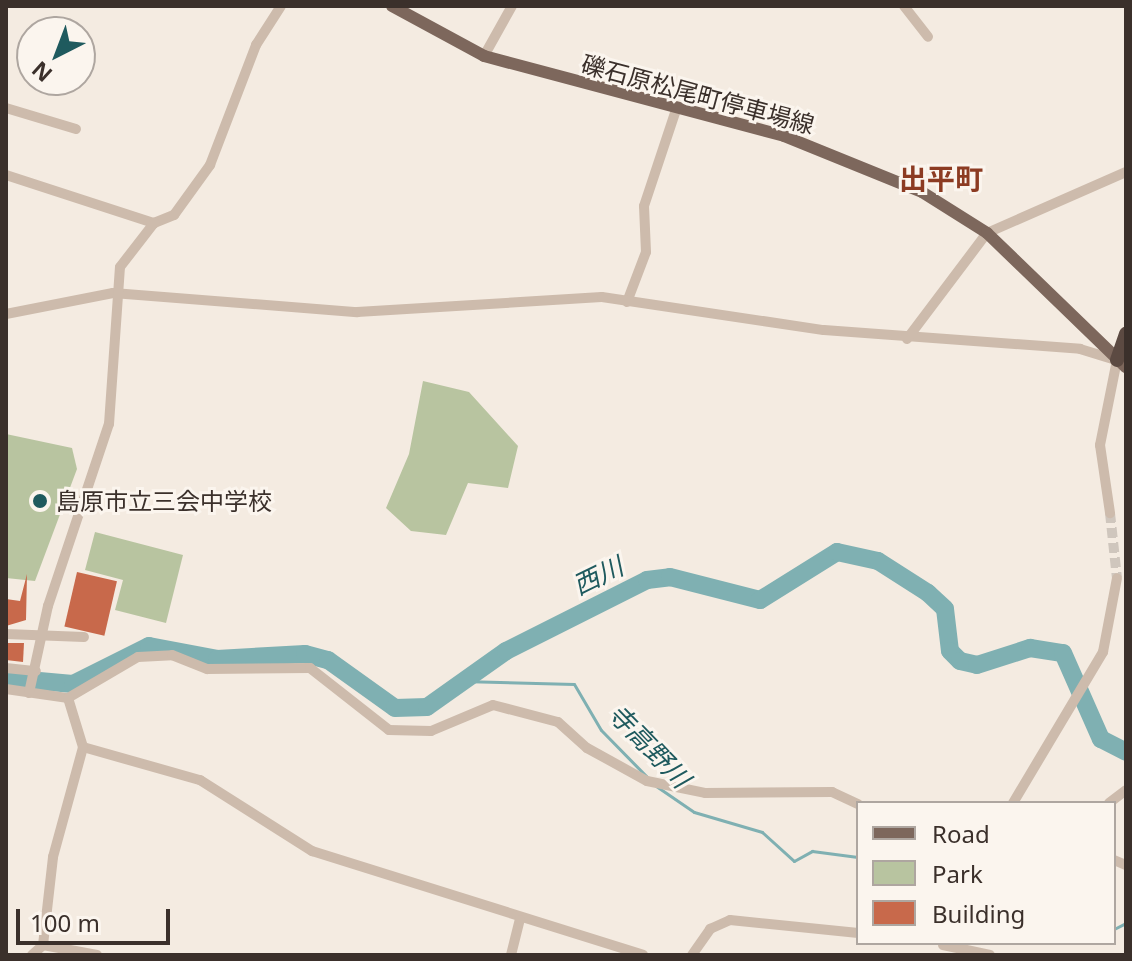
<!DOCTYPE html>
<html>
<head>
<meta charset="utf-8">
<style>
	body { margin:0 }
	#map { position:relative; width:1132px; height:961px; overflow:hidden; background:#f4ebe1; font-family:"Noto Sans","Noto Sans JP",sans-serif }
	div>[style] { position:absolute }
	.green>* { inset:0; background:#b8c4a0 }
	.stream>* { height:3px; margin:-1.5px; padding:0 1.5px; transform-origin:1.5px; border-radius:1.5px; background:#7fb0b2 }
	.river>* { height:18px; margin:-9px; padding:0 9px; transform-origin:9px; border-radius:9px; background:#7fb0b2 }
	.building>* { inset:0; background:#c8694b; transform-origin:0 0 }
	.minor-tunnel>* { height:10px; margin-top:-5px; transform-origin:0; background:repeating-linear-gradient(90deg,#cfc6bd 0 10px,transparent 0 15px) }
	.minor>* { height:10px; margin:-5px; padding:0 5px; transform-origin:5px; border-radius:5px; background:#cdbbac }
	.major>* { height:12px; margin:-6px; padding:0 6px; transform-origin:6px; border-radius:6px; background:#7d675c }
	.highway>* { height:14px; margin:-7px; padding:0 7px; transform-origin:7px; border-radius:7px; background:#5c4a42 }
	.dots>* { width:22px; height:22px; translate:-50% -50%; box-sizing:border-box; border:4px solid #fbf5ee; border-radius:50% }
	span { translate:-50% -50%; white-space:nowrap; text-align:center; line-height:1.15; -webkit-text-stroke:6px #fbf5ee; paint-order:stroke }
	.street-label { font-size:24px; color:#3b302b }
	.poi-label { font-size:24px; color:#3b302b }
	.left { translate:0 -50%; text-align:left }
	.water-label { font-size:26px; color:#1f5a5e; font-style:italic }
	.quarter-label { font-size:28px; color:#8c3b22; font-weight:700 }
	.frame { position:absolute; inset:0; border:8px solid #3b302b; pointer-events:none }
	.legend { position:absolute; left:856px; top:801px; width:260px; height:144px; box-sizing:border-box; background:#fbf5ee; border:2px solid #aea6a0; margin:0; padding:10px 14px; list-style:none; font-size:24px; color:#3b302b }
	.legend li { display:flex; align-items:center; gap:16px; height:40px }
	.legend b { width:40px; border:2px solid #aea6a0 }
	.north { position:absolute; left:16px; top:16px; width:80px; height:80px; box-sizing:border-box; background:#fbf5ee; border:2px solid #aea6a0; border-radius:50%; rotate:222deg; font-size:22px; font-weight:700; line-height:32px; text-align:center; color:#3b302b }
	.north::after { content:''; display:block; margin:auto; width:28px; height:36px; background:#1f5a5e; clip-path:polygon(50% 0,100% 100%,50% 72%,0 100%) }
	.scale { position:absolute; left:16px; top:909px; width:154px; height:36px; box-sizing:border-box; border:4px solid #3b302b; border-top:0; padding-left:10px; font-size:24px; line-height:28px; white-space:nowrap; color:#3b302b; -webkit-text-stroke:6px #fbf5ee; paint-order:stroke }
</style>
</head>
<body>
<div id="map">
	<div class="green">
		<i style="clip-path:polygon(423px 381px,469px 392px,518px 446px,508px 488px,468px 483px,446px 535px,411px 531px,386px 508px,409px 454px)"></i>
		<i style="clip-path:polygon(6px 434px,72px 448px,77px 469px,35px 581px,6px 578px)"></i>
		<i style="clip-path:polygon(95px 532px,183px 555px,166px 623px,115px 610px,123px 580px,85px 570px)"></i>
	</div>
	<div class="stream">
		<i style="left:461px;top:681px;width:113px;rotate:1.5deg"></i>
		<i style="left:574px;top:684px;width:53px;rotate:59.6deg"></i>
		<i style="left:601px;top:730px;width:67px;rotate:45.6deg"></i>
		<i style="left:656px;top:786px;width:46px;rotate:34.4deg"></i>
		<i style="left:694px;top:812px;width:71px;rotate:16.4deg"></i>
		<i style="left:762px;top:832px;width:43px;rotate:42.2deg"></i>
		<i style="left:794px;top:861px;width:21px;rotate:-29deg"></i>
		<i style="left:812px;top:851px;width:46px;rotate:7.4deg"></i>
		<i style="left:1114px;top:929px;width:13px;rotate:-27deg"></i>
		<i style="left:1073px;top:943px;width:17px"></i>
	</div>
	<div class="river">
		<i style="left:6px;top:678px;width:67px;rotate:5.1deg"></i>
		<i style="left:73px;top:684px;width:85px;rotate:-26.6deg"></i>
		<i style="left:149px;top:646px;width:69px;rotate:10.8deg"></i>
		<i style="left:217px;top:659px;width:88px;rotate:-3.3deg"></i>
		<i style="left:305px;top:654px;width:24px;rotate:15deg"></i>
		<i style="left:328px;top:660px;width:82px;rotate:35.6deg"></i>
		<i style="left:395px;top:708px;width:32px;rotate:-2deg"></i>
		<i style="left:427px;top:707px;width:97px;rotate:-35.3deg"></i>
		<i style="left:506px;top:651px;width:158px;rotate:-26.7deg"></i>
		<i style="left:647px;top:580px;width:23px;rotate:-7deg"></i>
		<i style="left:670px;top:577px;width:93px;rotate:14.3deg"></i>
		<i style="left:760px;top:600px;width:91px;rotate:-31.9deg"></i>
		<i style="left:837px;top:552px;width:42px;rotate:12.4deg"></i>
		<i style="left:878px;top:561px;width:59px;rotate:32.6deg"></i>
		<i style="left:928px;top:593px;width:23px;rotate:43deg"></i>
		<i style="left:945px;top:609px;width:42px;rotate:83.2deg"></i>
		<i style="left:950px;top:651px;width:14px;rotate:45deg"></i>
		<i style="left:960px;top:661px;width:17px;rotate:13deg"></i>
		<i style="left:977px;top:665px;width:56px;rotate:-17.8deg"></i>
		<i style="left:1030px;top:648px;width:33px;rotate:9deg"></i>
		<i style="left:1063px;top:653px;width:94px;rotate:66.2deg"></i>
		<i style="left:1101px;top:739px;width:28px;rotate:27deg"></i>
	</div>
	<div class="building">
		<i style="left:77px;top:572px;width:41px;height:56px;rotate:13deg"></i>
		<i style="clip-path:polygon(27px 574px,26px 620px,6px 626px,6px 599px,20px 601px)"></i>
		<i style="clip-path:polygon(6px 643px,24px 643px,23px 662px,6px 660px)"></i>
	</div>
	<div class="minor-tunnel">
		<i style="left:1110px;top:513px;width:65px;rotate:83.9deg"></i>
	</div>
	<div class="minor">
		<i style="left:904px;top:6px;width:39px;rotate:52deg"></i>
		<i style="left:484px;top:56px;width:57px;rotate:-60.8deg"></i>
		<i style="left:6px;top:108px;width:73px;rotate:16.7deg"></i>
		<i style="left:6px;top:175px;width:156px;rotate:18deg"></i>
		<i style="left:154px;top:223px;width:22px;rotate:-22deg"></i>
		<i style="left:174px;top:215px;width:62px;rotate:-54.2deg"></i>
		<i style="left:210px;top:165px;width:129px;rotate:-69deg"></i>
		<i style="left:256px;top:45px;width:46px;rotate:-57.3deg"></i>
		<i style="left:627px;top:302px;width:53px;rotate:-69.2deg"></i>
		<i style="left:646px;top:252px;width:46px;rotate:-92.5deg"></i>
		<i style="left:644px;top:206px;width:104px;rotate:-71.6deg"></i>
		<i style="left:6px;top:314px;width:109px;rotate:-11.1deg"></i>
		<i style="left:113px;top:293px;width:245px;rotate:4.5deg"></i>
		<i style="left:357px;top:312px;width:245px;rotate:-3.5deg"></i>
		<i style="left:602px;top:297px;width:224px;rotate:8.5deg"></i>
		<i style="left:824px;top:330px;width:257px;rotate:4.2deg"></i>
		<i style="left:1080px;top:349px;width:39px;rotate:17deg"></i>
		<i style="left:1117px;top:360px;width:87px;rotate:101.3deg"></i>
		<i style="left:1100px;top:445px;width:69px;rotate:81.6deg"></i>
		<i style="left:907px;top:339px;width:133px;rotate:-53deg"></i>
		<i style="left:987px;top:233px;width:152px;rotate:-23.7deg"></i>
		<i style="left:6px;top:634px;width:78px;rotate:2.2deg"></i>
		<i style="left:6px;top:668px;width:30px;rotate:6deg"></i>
		<i style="left:6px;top:689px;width:63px;rotate:8.3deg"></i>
		<i style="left:68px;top:698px;width:81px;rotate:-30.4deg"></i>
		<i style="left:138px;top:657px;width:34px;rotate:-3deg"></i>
		<i style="left:172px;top:655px;width:38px;rotate:22deg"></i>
		<i style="left:207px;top:669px;width:103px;rotate:-0.6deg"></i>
		<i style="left:310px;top:668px;width:100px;rotate:38.1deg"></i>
		<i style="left:389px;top:730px;width:42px;rotate:1.4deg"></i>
		<i style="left:431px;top:731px;width:67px;rotate:-22.8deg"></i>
		<i style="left:493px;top:705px;width:67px;rotate:14.7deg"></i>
		<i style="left:558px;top:722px;width:39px;rotate:42deg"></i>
		<i style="left:587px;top:748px;width:68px;rotate:28.8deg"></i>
		<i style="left:647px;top:781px;width:59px;rotate:11.7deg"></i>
		<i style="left:705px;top:793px;width:127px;rotate:-0.5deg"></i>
		<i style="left:832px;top:792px;width:29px;rotate:25deg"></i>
		<i style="left:29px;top:693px;width:89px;rotate:-77.7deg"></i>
		<i style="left:48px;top:606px;width:192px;rotate:-71.5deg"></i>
		<i style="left:109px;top:424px;width:157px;rotate:-86deg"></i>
		<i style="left:120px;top:267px;width:56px;rotate:-52.3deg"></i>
		<i style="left:83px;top:747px;width:122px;rotate:15.8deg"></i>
		<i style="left:200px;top:780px;width:133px;rotate:32.4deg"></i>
		<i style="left:312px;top:851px;width:347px;rotate:17.4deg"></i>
		<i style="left:1013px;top:803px;width:176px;rotate:-59.2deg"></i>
		<i style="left:1103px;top:652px;width:75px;rotate:-79.3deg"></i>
		<i style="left:1109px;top:803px;width:21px;rotate:-37deg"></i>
		<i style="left:1114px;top:860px;width:13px;rotate:23deg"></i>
		<i style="left:43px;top:945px;width:55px;rotate:10.5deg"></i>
		<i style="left:943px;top:945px;width:48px;rotate:12deg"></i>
		<i style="left:32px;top:955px;width:15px;rotate:-42deg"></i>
		<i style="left:43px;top:945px;width:89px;rotate:-83.5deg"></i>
		<i style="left:53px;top:857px;width:114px;rotate:-74.7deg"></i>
		<i style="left:83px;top:747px;width:51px;rotate:-107deg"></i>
		<i style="left:511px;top:955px;width:36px;rotate:-76deg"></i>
		<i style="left:692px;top:955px;width:32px;rotate:-55deg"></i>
		<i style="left:710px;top:929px;width:22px;rotate:-24deg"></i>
		<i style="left:730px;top:920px;width:129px;rotate:5.8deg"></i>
	</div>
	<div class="major">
		<i style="left:392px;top:6px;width:105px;rotate:28.5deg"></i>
		<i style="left:484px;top:56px;width:310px;rotate:14.9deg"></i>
		<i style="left:784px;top:136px;width:149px;rotate:22.1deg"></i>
		<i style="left:922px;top:192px;width:77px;rotate:32.2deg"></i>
		<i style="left:987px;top:233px;width:193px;rotate:44deg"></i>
	</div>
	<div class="highway">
		<i style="left:1117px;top:360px;width:28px;rotate:-71deg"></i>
	</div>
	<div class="dots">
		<i style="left:40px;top:501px;background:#1f5a5e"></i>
	</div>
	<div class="street-label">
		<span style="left:698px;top:94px;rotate:15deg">礫石原松尾町停車場線</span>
	</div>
	<div class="poi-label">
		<span class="left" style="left:56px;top:501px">島原市立三会中学校</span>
	</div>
	<div class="water-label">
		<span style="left:598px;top:576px;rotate:-26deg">西川</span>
		<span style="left:649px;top:746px;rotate:46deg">寺高野川</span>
	</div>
	<div class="quarter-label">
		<span style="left:941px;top:178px">出平町</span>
	</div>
	<div class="frame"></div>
	<ul class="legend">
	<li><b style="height:10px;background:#7d675c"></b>Road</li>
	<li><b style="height:22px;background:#b8c4a0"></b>Park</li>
	<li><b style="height:22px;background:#c8694b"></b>Building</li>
	</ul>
	<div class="north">N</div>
	<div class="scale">100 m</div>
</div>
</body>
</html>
